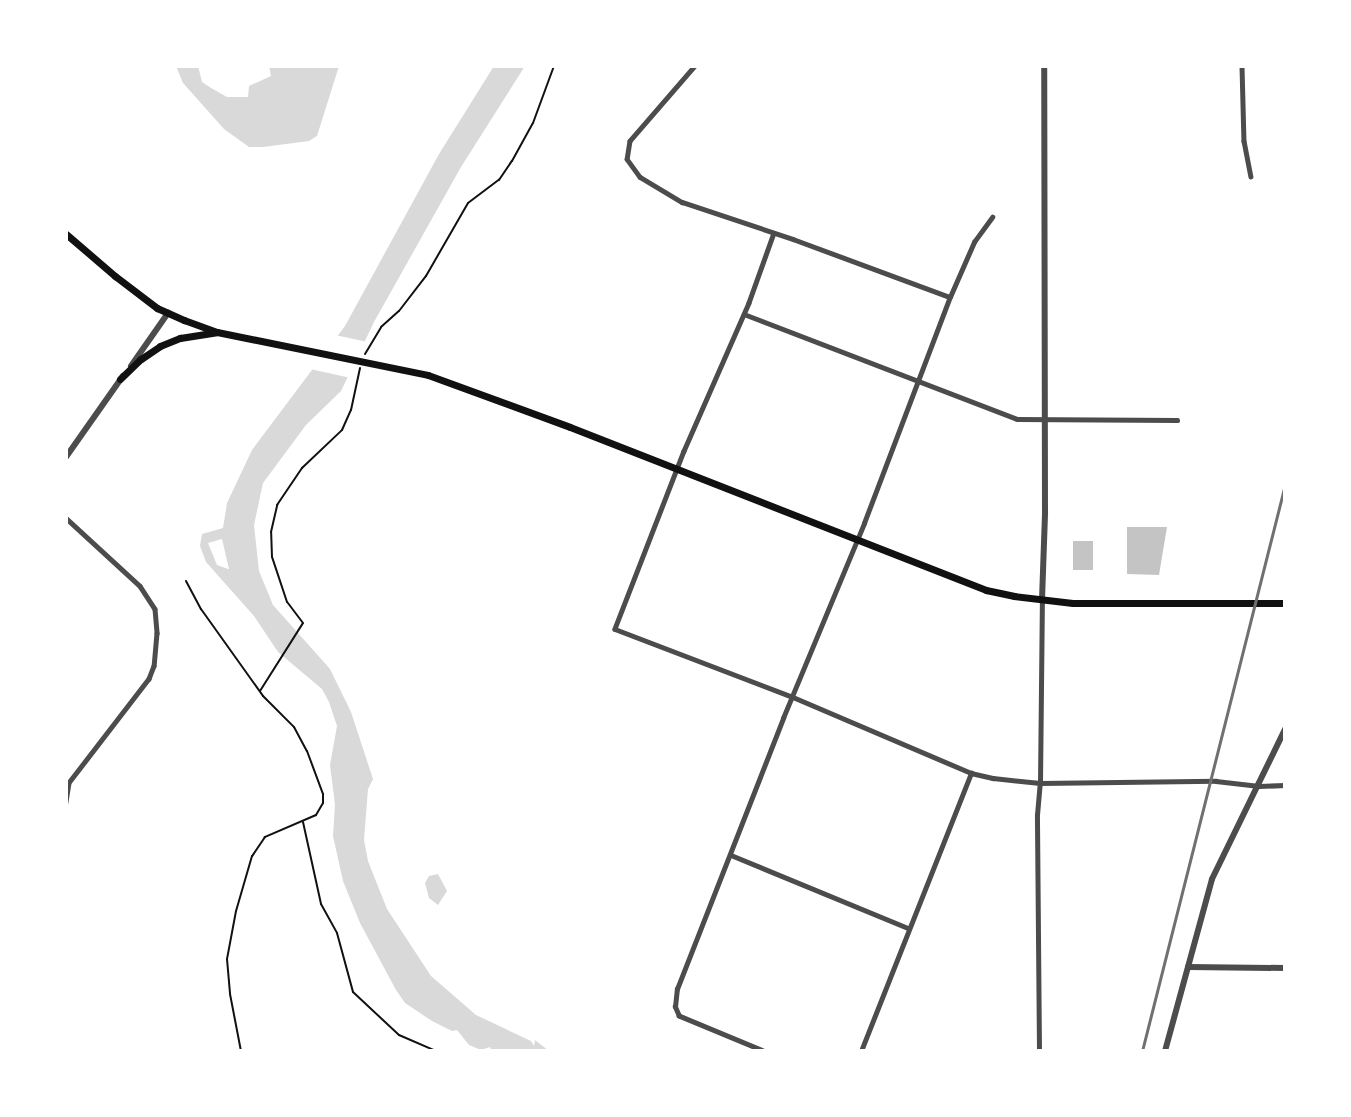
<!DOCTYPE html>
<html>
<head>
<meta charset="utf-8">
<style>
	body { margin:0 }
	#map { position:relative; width:1351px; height:1117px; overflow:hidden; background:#fff; font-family:"Fira Sans Condensed",sans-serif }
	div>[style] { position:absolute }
	.water>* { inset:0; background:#d9d9d9 }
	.pier>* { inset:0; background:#fff }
	.building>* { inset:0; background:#c4c4c4; transform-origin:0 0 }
	.path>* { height:2px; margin:-1px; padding:0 1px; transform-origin:1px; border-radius:1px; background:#111 }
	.minor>* { height:4.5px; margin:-2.25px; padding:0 2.25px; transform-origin:2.25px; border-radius:2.25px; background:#4c4c4c }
	.tertiary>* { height:6px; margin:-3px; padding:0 3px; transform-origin:3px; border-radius:3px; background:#4c4c4c }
	.secondary>* { height:7px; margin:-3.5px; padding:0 3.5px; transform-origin:3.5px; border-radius:3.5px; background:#111 }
	.rail>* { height:3px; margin:-1.5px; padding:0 1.5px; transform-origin:1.5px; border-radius:1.5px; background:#707070 }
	span { translate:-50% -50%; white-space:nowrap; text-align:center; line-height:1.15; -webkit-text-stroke:5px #fff; paint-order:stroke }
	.frame { position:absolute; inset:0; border:68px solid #fff; pointer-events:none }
</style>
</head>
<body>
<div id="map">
	<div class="water">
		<i style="clip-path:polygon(176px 66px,198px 66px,202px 82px,211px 88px,227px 97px,248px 97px,249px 86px,271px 76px,269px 66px,339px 66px,317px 136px,309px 141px,263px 147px,249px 147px,224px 129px,183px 83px)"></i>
		<i style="clip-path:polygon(evenodd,494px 66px,525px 66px,461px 167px,374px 322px,341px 391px,306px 425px,263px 483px,254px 525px,259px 571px,273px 605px,330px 669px,351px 712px,373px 779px,368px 789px,364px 840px,368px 861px,387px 909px,431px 976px,476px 1015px,531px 1041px,534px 1046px,535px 1040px,549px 1051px,491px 1051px,490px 1047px,481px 1050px,469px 1045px,457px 1030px,452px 1031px,432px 1021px,405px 1003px,396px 990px,360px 923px,343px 881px,333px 836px,335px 805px,330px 765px,337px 726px,329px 702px,322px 689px,278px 652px,254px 616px,206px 562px,200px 546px,202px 534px,223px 528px,227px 503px,252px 450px,345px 326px,439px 154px,494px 66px,222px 539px,229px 569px,228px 569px,217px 565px,208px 543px,222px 539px)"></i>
		<i style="clip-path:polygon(438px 874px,447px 891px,438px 905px,429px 898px,425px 883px,429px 876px)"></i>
	</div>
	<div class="pier">
		<i style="clip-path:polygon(335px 335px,368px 342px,351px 378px,310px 369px)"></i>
	</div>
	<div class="building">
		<i style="clip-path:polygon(1127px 527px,1167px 527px,1159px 575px,1127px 574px)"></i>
		<i style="left:1073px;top:541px;width:20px;height:29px"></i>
	</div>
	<div class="path">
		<i style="left:365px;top:354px;width:31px;rotate:-59deg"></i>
		<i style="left:381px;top:327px;width:24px;rotate:-42deg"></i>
		<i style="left:399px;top:311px;width:44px;rotate:-52.4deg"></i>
		<i style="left:426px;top:276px;width:84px;rotate:-60.1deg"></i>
		<i style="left:468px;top:203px;width:39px;rotate:-37deg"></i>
		<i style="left:499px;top:180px;width:23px;rotate:-56deg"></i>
		<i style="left:512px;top:161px;width:43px;rotate:-61.1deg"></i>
		<i style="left:533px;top:123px;width:61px;rotate:-69.8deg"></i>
		<i style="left:186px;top:581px;width:32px;rotate:62deg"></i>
		<i style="left:201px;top:609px;width:107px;rotate:54.5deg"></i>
		<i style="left:263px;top:696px;width:44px;rotate:45deg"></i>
		<i style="left:294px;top:727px;width:27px;rotate:62deg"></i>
		<i style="left:307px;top:751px;width:46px;rotate:69.6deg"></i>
		<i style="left:323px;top:794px;width:9px;rotate:90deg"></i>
		<i style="left:323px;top:803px;width:14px;rotate:120deg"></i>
		<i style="left:316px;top:815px;width:56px;rotate:156.7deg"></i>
		<i style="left:265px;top:837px;width:23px;rotate:124deg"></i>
		<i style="left:252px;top:856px;width:57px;rotate:106.2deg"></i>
		<i style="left:236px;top:911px;width:49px;rotate:100.6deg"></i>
		<i style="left:227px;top:959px;width:35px;rotate:85deg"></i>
		<i style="left:230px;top:994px;width:58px;rotate:79.1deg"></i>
		<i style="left:260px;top:691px;width:80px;rotate:-57.7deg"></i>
		<i style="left:303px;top:623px;width:26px;rotate:-127deg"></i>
		<i style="left:287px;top:602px;width:47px;rotate:-108.4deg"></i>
		<i style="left:272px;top:557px;width:25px;rotate:-92deg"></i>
		<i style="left:271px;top:532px;width:28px;rotate:-77deg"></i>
		<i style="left:277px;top:505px;width:45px;rotate:-56deg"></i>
		<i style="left:302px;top:468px;width:55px;rotate:-43.5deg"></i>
		<i style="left:342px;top:430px;width:22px;rotate:-66deg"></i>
		<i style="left:351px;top:410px;width:43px;rotate:-77.9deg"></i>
		<i style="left:303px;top:822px;width:84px;rotate:77.6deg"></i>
		<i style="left:321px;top:904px;width:33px;rotate:61deg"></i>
		<i style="left:337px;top:933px;width:61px;rotate:74.8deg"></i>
		<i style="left:353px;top:992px;width:63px;rotate:43.1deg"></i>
		<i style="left:399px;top:1035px;width:40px;rotate:23.4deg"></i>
	</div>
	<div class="minor">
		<i style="left:695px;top:66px;width:99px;rotate:130.9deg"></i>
		<i style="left:630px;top:141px;width:18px;rotate:99deg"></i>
		<i style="left:627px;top:159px;width:22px;rotate:54deg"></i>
		<i style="left:640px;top:177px;width:49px;rotate:30.8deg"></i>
		<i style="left:682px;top:202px;width:117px;rotate:18.4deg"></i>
		<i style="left:793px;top:239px;width:167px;rotate:20.3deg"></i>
		<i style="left:1242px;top:66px;width:75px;rotate:88.5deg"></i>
		<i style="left:1244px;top:141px;width:36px;rotate:79deg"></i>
		<i style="left:774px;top:233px;width:74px;rotate:109.7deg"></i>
		<i style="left:749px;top:303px;width:162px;rotate:113.7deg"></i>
		<i style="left:684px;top:451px;width:191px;rotate:111.2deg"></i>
		<i style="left:615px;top:629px;width:191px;rotate:20.9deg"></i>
		<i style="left:793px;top:697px;width:194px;rotate:23.1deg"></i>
		<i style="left:971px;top:773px;width:23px;rotate:13deg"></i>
		<i style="left:993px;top:778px;width:47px;rotate:6.1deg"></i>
		<i style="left:1040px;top:783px;width:176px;rotate:-0.7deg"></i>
		<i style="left:1216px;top:781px;width:43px;rotate:6.6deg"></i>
		<i style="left:1259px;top:786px;width:26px;rotate:-2deg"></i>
		<i style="left:744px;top:314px;width:292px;rotate:21deg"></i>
		<i style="left:1017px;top:419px;width:160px;rotate:0.4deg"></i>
		<i style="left:66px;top:518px;width:100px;rotate:42.6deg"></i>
		<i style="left:140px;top:586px;width:27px;rotate:57deg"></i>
		<i style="left:155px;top:609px;width:24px;rotate:85deg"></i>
		<i style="left:157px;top:633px;width:33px;rotate:95deg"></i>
		<i style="left:154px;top:666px;width:14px;rotate:111deg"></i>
		<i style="left:149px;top:679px;width:131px;rotate:127.6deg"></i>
		<i style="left:69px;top:783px;width:20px;rotate:99deg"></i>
		<i style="left:731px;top:855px;width:191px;rotate:22.4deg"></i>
		<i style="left:763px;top:1051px;width:91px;rotate:-157.4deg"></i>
		<i style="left:679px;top:1016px;width:10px;rotate:-114deg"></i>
		<i style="left:675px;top:1007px;width:18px;rotate:-84deg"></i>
		<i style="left:677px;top:989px;width:291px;rotate:-68.6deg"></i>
		<i style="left:783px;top:718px;width:211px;rotate:-67.4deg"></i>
		<i style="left:864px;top:523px;width:242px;rotate:-69.2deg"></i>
		<i style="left:950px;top:297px;width:60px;rotate:-66.4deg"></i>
		<i style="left:974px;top:242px;width:31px;rotate:-54deg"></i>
		<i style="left:861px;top:1051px;width:299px;rotate:-68.4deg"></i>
		<i style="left:1039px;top:1051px;width:236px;rotate:-90.5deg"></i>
		<i style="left:1037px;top:815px;width:32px;rotate:-85deg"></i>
		<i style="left:1040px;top:783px;width:183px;rotate:-89.4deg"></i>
	</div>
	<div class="tertiary">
		<i style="left:131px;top:366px;width:65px;rotate:-55.1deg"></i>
		<i style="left:66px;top:457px;width:99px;rotate:-54.9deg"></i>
		<i style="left:1042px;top:600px;width:88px;rotate:-88deg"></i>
		<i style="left:1045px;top:512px;width:446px;rotate:-90.1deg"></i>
		<i style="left:1188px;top:967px;width:97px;rotate:0.6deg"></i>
		<i style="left:1165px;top:1051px;width:178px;rotate:-74.7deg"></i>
		<i style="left:1212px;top:879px;width:167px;rotate:-64deg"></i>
	</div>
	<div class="secondary">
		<i style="left:66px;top:234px;width:65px;rotate:40.6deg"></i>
		<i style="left:115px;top:276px;width:53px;rotate:37.3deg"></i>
		<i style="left:157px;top:308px;width:30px;rotate:24deg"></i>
		<i style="left:184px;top:320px;width:35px;rotate:20deg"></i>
		<i style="left:217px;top:332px;width:215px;rotate:11.5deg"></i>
		<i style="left:428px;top:375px;width:151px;rotate:20.1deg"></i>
		<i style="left:570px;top:427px;width:447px;rotate:21.4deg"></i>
		<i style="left:986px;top:590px;width:29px;rotate:12deg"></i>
		<i style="left:1014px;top:596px;width:59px;rotate:6.8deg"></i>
		<i style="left:1073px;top:603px;width:212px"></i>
		<i style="left:120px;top:379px;width:29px;rotate:-44deg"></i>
		<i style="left:141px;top:359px;width:23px;rotate:-34deg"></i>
		<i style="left:160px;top:346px;width:22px;rotate:-22deg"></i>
		<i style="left:180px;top:338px;width:37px;rotate:-9deg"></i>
	</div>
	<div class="rail">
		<i style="left:1142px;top:1051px;width:585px;rotate:-75.84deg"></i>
	</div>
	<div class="frame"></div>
</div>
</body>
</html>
